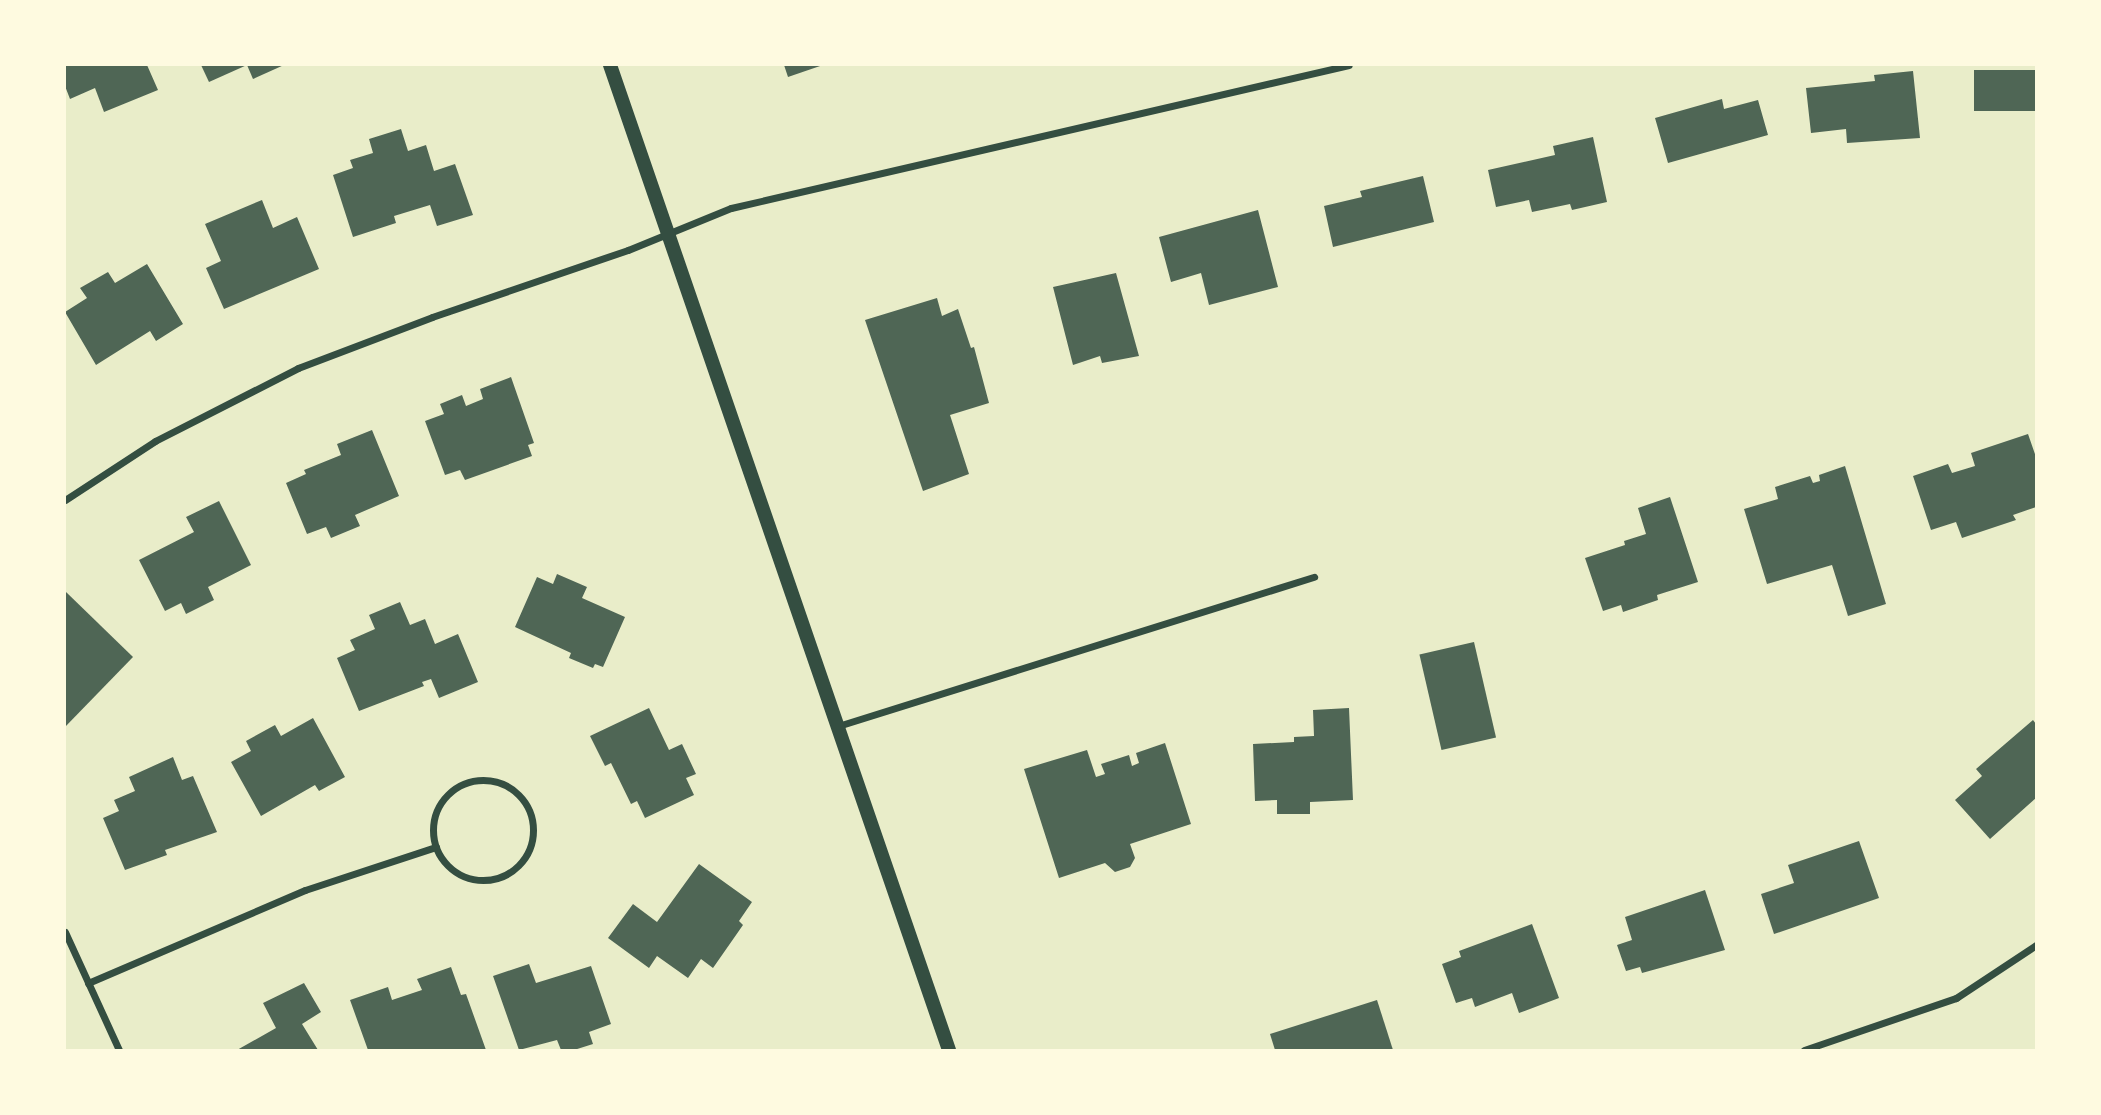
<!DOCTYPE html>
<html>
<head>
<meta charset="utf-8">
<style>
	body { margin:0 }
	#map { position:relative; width:2101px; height:1115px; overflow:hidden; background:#e9edc9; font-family:"Source Sans 3",sans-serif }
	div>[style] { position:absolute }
	.building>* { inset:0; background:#4f6655; transform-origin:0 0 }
	.minor>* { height:7px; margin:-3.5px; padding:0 3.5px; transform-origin:3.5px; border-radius:3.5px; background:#344e41 }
	.minor>.ring { margin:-3.5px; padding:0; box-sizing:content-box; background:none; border:7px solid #344e41; border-radius:50% }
	.secondary>* { height:14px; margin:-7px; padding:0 7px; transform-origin:7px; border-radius:7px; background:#344e41 }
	span { translate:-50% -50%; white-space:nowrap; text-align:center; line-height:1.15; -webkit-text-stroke:6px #fefae0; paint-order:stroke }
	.frame { position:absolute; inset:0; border:66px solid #fefae0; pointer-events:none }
</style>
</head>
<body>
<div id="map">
	<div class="building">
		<i style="clip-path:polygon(65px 65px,147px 65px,158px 90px,104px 112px,95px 88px,70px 99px,65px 86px)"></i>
		<i style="clip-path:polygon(201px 65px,247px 65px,209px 82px)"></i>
		<i style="clip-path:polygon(247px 65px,284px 65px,253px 79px)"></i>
		<i style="clip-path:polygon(784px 65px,823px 65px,788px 77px)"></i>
		<i style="left:2036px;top:70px;width:41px;height:62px;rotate:90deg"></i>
		<i style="clip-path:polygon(1913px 71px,1920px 138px,1847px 143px,1846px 129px,1811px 133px,1806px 88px,1875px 81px,1874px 75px)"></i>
		<i style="clip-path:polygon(1722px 99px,1724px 109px,1758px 100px,1768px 135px,1668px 163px,1655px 118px)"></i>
		<i style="clip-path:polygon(401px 129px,408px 151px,426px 145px,434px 171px,455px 164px,473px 215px,437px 226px,430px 205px,394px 216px,396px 223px,353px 237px,333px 175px,353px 168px,350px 160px,373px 153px,369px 139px)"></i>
		<i style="clip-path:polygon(1593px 137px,1607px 202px,1572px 210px,1570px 204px,1532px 212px,1529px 200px,1496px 207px,1488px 170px,1555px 155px,1553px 146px)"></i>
		<i style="clip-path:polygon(1423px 176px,1434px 222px,1333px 247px,1324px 206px,1362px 197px,1360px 191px)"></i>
		<i style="clip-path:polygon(262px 200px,273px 228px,297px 217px,319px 269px,224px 309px,206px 268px,221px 261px,205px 224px)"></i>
		<i style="clip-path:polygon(1258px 210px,1278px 287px,1209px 305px,1201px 273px,1171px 282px,1159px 237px)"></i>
		<i style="clip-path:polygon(147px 264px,183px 324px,156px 341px,150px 331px,96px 365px,65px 312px,87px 298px,80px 288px,108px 272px,115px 283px)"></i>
		<i style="clip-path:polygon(1116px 273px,1139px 356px,1102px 363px,1100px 356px,1073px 365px,1053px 287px)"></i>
		<i style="clip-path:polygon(937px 298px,942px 316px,958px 309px,971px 348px,974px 347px,989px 403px,950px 415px,969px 474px,923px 491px,865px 320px)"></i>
		<i style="clip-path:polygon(511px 377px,534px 443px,528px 445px,532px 456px,465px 480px,460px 470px,445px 475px,425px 421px,444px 414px,440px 404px,462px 395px,466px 406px,483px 399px,480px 389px)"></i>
		<i style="clip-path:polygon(372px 430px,399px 496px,355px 515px,360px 526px,331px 538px,326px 527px,307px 534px,286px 483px,306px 474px,304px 470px,341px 455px,337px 444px)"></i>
		<i style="clip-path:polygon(2028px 434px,2036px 457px,2036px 507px,2013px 515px,2016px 520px,1962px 538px,1956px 522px,1931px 530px,1913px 476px,1948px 464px,1952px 473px,1975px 466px,1971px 453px)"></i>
		<i style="clip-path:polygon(1845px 466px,1886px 604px,1848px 616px,1832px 565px,1767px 584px,1744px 509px,1778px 499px,1775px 487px,1810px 476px,1813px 483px,1820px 481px,1819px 475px)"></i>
		<i style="clip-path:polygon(1670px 497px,1698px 582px,1657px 595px,1658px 600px,1623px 612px,1621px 605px,1603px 611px,1585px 558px,1625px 545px,1624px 541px,1646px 534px,1638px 508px)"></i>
		<i style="clip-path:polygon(219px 501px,251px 565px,208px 587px,214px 600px,186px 614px,181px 603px,165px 611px,139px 560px,194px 532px,186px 517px)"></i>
		<i style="clip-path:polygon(557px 574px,587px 587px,582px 598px,625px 617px,603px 667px,595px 664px,593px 668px,569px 658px,571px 653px,515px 627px,537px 577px,553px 584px)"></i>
		<i style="clip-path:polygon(65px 591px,133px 657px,65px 727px)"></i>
		<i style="clip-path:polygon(400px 602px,410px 625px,425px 619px,435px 644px,458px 634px,478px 682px,439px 698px,431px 679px,422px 682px,424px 686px,359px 711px,337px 658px,355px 650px,350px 640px,375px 629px,369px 615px)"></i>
		<i style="left:1474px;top:642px;width:98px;height:56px;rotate:77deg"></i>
		<i style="clip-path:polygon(649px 708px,669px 750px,682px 744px,696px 774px,686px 778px,694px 795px,645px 818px,637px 801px,631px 804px,611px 763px,605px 766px,590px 736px)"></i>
		<i style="clip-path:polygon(1349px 708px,1353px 800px,1310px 802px,1310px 814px,1277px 814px,1277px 800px,1255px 801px,1253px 744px,1294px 742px,1294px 737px,1314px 736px,1313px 710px)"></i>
		<i style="clip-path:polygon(313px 718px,345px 777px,319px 791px,315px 785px,261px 816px,231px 762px,251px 751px,246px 741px,275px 725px,281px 736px)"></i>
		<i style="clip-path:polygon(2033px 720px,2036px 724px,2036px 798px,1990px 839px,1955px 800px,1982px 776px,1976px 769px)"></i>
		<i style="clip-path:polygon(1165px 743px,1191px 824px,1130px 844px,1135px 858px,1130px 867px,1115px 872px,1105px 863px,1059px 878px,1024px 769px,1087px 750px,1096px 777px,1105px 774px,1101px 764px,1129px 755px,1132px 766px,1139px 763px,1136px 753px)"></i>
		<i style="clip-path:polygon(173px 757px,182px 780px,193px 776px,217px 832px,165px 850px,167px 855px,125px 870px,103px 818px,119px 811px,114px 800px,135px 791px,129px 777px)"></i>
		<i style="clip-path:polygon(1859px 841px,1879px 898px,1774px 934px,1761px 894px,1794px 883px,1788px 865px)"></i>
		<i style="clip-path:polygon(699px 864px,752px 902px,739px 921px,743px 925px,713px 968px,701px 959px,688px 978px,657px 956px,649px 968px,608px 938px,633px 904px,657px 922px)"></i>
		<i style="clip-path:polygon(1705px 890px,1725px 950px,1642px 973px,1640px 967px,1626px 971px,1617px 945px,1632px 940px,1625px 917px)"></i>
		<i style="clip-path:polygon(1532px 924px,1559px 998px,1519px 1013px,1512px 993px,1475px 1007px,1472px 998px,1456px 1003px,1442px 964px,1461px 957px,1459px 951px)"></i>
		<i style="clip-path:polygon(529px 964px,536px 983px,591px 966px,611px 1024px,589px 1032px,593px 1044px,574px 1050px,561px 1050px,557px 1040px,519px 1050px,493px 976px)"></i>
		<i style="clip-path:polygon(451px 967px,461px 995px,466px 994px,486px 1050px,368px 1050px,350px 1000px,388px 987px,392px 1000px,422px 990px,417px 979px)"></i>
		<i style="clip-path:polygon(304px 983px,321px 1012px,302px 1024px,318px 1050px,237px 1050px,276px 1028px,263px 1003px)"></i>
		<i style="clip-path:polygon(1377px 1000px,1393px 1050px,1275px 1050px,1270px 1034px)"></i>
	</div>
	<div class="minor">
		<i style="left:65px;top:500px;width:108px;rotate:-33.2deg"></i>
		<i style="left:155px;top:441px;width:161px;rotate:-27deg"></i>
		<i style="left:298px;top:368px;width:143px;rotate:-20.8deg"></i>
		<i style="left:432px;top:317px;width:207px;rotate:-18.9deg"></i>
		<i style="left:628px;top:250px;width:111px;rotate:-22.2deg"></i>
		<i style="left:731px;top:208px;width:634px;rotate:-13.03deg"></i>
		<i style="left:838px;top:726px;width:499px;rotate:-17.4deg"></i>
		<i class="ring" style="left:433px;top:780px;width:93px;height:93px"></i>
		<i style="left:65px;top:932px;width:130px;rotate:65.4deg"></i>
		<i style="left:88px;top:983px;width:236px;rotate:-23.2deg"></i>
		<i style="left:305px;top:890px;width:138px;rotate:-18.2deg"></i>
		<i style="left:1804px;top:1050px;width:161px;rotate:-18.9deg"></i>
		<i style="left:1956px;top:998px;width:96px;rotate:-33.5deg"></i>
	</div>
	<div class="secondary">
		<i style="left:610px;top:65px;width:1042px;rotate:71.01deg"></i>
	</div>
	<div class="frame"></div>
</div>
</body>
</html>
